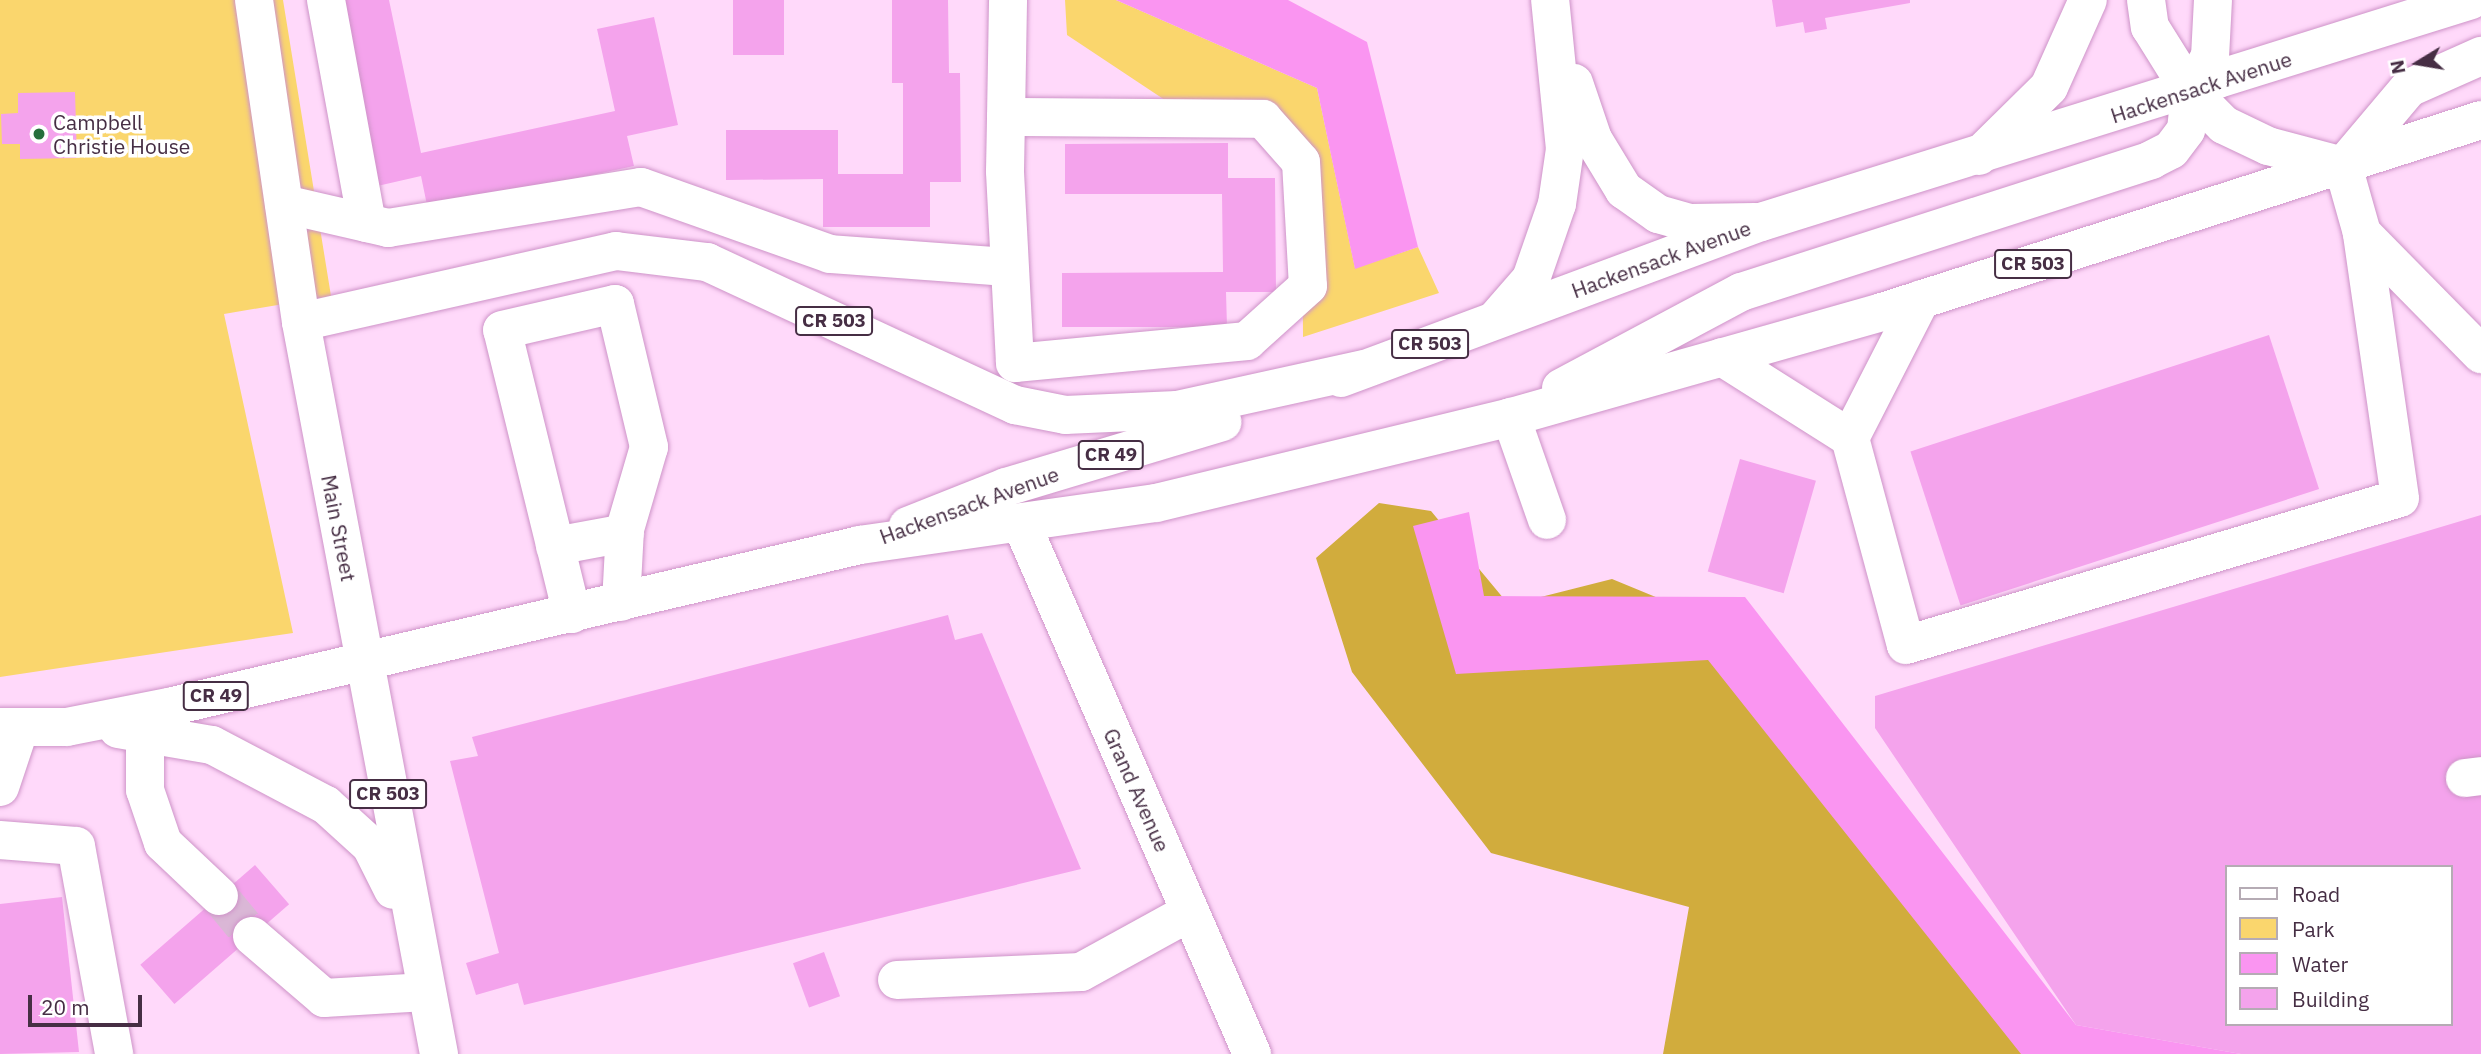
<!DOCTYPE html>
<html>
<head>
<meta charset="utf-8">
<style>
	body { margin:0 }
	#map { position:relative; width:2481px; height:1054px; overflow:hidden; background:#ffd9fa; font-family:"IBM Plex Sans",sans-serif }
	div>[style] { position:absolute }
	.green>* { inset:0; background:#fad66d }
	.forest>* { inset:0; background:#d1ac3d }
	.water>* { inset:0; background:#fa95f1 }
	.building>* { inset:0; background:#f4a3ec; transform-origin:0 0 }
	.minor-tunnel>* { height:38px; margin-top:-19px; transform-origin:0; background:repeating-linear-gradient(90deg,#dab7d6 0 38px,transparent 0 57px) }
	.roads { filter:drop-shadow(0 0 2px #ce93c8) drop-shadow(0 0 2px #ce93c8) }
	.minor>* { height:38px; margin:-19px; padding:0 19px; transform-origin:19px; border-radius:19px; background:#fff }
	.major>* { height:38px; margin:-19px; padding:0 19px; transform-origin:19px; border-radius:19px; background:#fff }
	.dots>* { width:19px; height:19px; translate:-50% -50%; box-sizing:border-box; border:4px solid #fff; border-radius:50% }
	span { translate:-50% -50%; white-space:nowrap; text-align:center; line-height:1.15; -webkit-text-stroke:7px #fff; paint-order:stroke }
	.shield-label span { padding:2px 5px; background:#fff; border:2px solid; border-radius:5px; -webkit-text-stroke-width:0 }
	.shield-label { font-size:19px; color:#462e44; font-weight:700 }
	.street-label { font-size:21px; color:#462e44 }
	.poi-label { font-size:21px; color:#462e44 }
	.left { translate:0 -50%; text-align:left }
	.legend { position:absolute; left:2225px; top:865px; width:228px; height:161px; box-sizing:border-box; background:#fff; border:2px solid #b5abb4; margin:0; padding:9px 12px; list-style:none; font-size:21px; color:#462e44 }
	.legend li { display:flex; align-items:center; gap:14px; height:35px }
	.legend b { width:35px; border:2px solid #b5abb4 }
	.north { position:absolute; left:2383px; top:28px; width:70px; height:70px; -webkit-text-stroke:5px #fff; paint-order:stroke; rotate:259deg; font-size:19px; font-weight:700; line-height:28px; text-align:center; color:#462e44 }
	.north::after { content:''; display:block; margin:auto; width:24px; height:32px; background:#462e44; clip-path:polygon(50% 0,100% 100%,50% 72%,0 100%) }
	.scale { position:absolute; left:28px; top:995px; width:114px; height:32px; box-sizing:border-box; border:4px solid #462e44; border-top:0; padding-left:9px; font-size:21px; line-height:24px; white-space:nowrap; color:#462e44; -webkit-text-stroke:5px #fff; paint-order:stroke }
</style>
</head>
<body>
<div id="map">
	<div class="green">
		<i style="clip-path:polygon(0 0,283px 0,331px 296px,224px 314px,293px 633px,0 677px)"></i>
		<i style="clip-path:polygon(1065px 0,1116px 0,1317px 88px,1355px 268px,1418px 247px,1439px 293px,1303px 337px,1302px 161px,1269px 102px,1192px 118px,1067px 35px)"></i>
	</div>
	<div class="forest">
		<i style="clip-path:polygon(1379px 503px,1431px 511px,1509px 605px,1612px 579px,1782px 649px,2091px 1054px,1663px 1054px,1689px 907px,1491px 853px,1352px 672px,1316px 558px)"></i>
	</div>
	<div class="water">
		<i style="clip-path:polygon(1116px 0,1288px 0,1367px 42px,1418px 247px,1355px 269px,1317px 88px)"></i>
		<i style="clip-path:polygon(1469px 512px,1484px 596px,1745px 597px,2076px 1025px,2241px 1054px,2021px 1054px,1708px 660px,1456px 674px,1413px 526px)"></i>
	</div>
	<div class="building">
		<i style="clip-path:polygon(333px 0,389px 0,421px 153px,615px 111px,597px 29px,654px 17px,678px 125px,627px 136px,634px 166px,428px 210px,421px 176px,373px 187px)"></i>
		<i style="left:733px;top:0;width:51px;height:55px"></i>
		<i style="clip-path:polygon(892px 0,948px 0,949px 73px,960px 73px,961px 182px,930px 182px,930px 227px,823px 227px,823px 179px,726px 180px,726px 130px,838px 130px,838px 174px,903px 174px,903px 83px,892px 83px)"></i>
		<i style="clip-path:polygon(1772px 0,1910px 0,1910px 3px,1825px 18px,1827px 29px,1805px 33px,1803px 22px,1776px 27px)"></i>
		<i style="clip-path:polygon(75px 92px,77px 158px,20px 159px,20px 144px,2px 144px,1px 114px,18px 113px,18px 93px)"></i>
		<i style="clip-path:polygon(1228px 143px,1228px 178px,1275px 178px,1276px 292px,1226px 292px,1227px 327px,1062px 327px,1062px 273px,1223px 272px,1222px 194px,1065px 194px,1065px 144px)"></i>
		<i style="left:2269px;top:335px;width:162px;height:377px;rotate:72deg"></i>
		<i style="left:1740px;top:459px;width:79px;height:117px;rotate:16deg"></i>
		<i style="clip-path:polygon(evenodd,2481px 515px,2481px 1054px,2241px 1054px,2076px 1025px,1875px 728px,1875px 696px,2481px 515px,2227px 867px,2451px 867px,2451px 1024px,2227px 1024px,2227px 867px)"></i>
		<i style="clip-path:polygon(948px 615px,955px 640px,982px 633px,1081px 869px,524px 1005px,518px 983px,476px 995px,466px 963px,499px 953px,450px 761px,478px 756px,472px 737px)"></i>
		<i style="left:255px;top:865px;width:52px;height:152px;rotate:49deg"></i>
		<i style="clip-path:polygon(62px 897px,79px 1052px,0 1054px,0 904px)"></i>
		<i style="left:824px;top:952px;width:47px;height:33px;rotate:70deg"></i>
	</div>
	<div class="minor-tunnel">
		<i style="left:219px;top:896px;width:52px;rotate:50.5deg"></i>
	</div>
	<div class="roads">
		<div class="minor">
			<i style="left:254px;top:0;width:325px;rotate:81.7deg"></i>
			<i style="left:326px;top:0;width:227px;rotate:79.6deg"></i>
			<i style="left:2146px;top:0;width:27px;rotate:82deg"></i>
			<i style="left:2150px;top:27px;width:75px;rotate:58deg"></i>
			<i style="left:2190px;top:91px;width:39px;rotate:-60deg"></i>
			<i style="left:2210px;top:57px;width:57px;rotate:-87deg"></i>
			<i style="left:1574px;top:83px;width:59px;rotate:71.3deg"></i>
			<i style="left:1593px;top:139px;width:60px;rotate:58.7deg"></i>
			<i style="left:1624px;top:190px;width:42px;rotate:35.2deg"></i>
			<i style="left:1658px;top:214px;width:33px;rotate:16deg"></i>
			<i style="left:1690px;top:223px;width:65px;rotate:-0.9deg"></i>
			<i style="left:1006px;top:117px;width:257px;rotate:0.4deg"></i>
			<i style="left:1263px;top:119px;width:57px;rotate:48.5deg"></i>
			<i style="left:1301px;top:162px;width:124px;rotate:86.8deg"></i>
			<i style="left:1308px;top:286px;width:82px;rotate:138deg"></i>
			<i style="left:1247px;top:341px;width:233px;rotate:174.6deg"></i>
			<i style="left:1015px;top:363px;width:192px;rotate:-93deg"></i>
			<i style="left:1005px;top:171px;width:54px;rotate:-88.9deg"></i>
			<i style="left:1006px;top:117px;width:117px;rotate:-89deg"></i>
			<i style="left:1979px;top:156px;width:98px;rotate:-44.6deg"></i>
			<i style="left:2049px;top:87px;width:95px;rotate:-65.9deg"></i>
			<i style="left:284px;top:204px;width:107px;rotate:13deg"></i>
			<i style="left:388px;top:228px;width:256px;rotate:-9.2deg"></i>
			<i style="left:641px;top:187px;width:201px;rotate:19.5deg"></i>
			<i style="left:830px;top:254px;width:179px;rotate:4.2deg"></i>
			<i style="left:2362px;top:233px;width:170px;rotate:45.5deg"></i>
			<i style="left:1497px;top:318px;width:52px;rotate:-48.9deg"></i>
			<i style="left:1531px;top:279px;width:79px;rotate:-70.9deg"></i>
			<i style="left:1557px;top:204px;width:56px;rotate:-81.7deg"></i>
			<i style="left:1565px;top:149px;width:150px;rotate:-95.7deg"></i>
			<i style="left:1722px;top:357px;width:151px;rotate:32.3deg"></i>
			<i style="left:1850px;top:438px;width:156px;rotate:-62.9deg"></i>
			<i style="left:1511px;top:417px;width:109px;rotate:70.7deg"></i>
			<i style="left:1850px;top:438px;width:214px;rotate:74.9deg"></i>
			<i style="left:1906px;top:645px;width:515px;rotate:-16.57deg"></i>
			<i style="left:2400px;top:498px;width:268px;rotate:-98.2deg"></i>
			<i style="left:2362px;top:233px;width:70px;rotate:-105.8deg"></i>
			<i style="left:1022px;top:525px;width:577px;rotate:66.5deg"></i>
			<i style="left:555px;top:546px;width:71px;rotate:-10.5deg"></i>
			<i style="left:572px;top:614px;width:292px;rotate:-103.8deg"></i>
			<i style="left:502px;top:330px;width:116px;rotate:-13deg"></i>
			<i style="left:615px;top:304px;width:147px;rotate:76.6deg"></i>
			<i style="left:649px;top:447px;width:85px;rotate:106.3deg"></i>
			<i style="left:625px;top:529px;width:73px;rotate:93.1deg"></i>
			<i style="left:145px;top:730px;width:60px;rotate:90deg"></i>
			<i style="left:145px;top:790px;width:56px;rotate:71.2deg"></i>
			<i style="left:163px;top:843px;width:77px;rotate:43.4deg"></i>
			<i style="left:2465px;top:778px;width:16px;rotate:-7deg"></i>
			<i style="left:0;top:787px;width:63px;rotate:-71.6deg"></i>
			<i style="left:0;top:840px;width:76px;rotate:4.5deg"></i>
			<i style="left:76px;top:846px;width:211px;rotate:79.6deg"></i>
			<i style="left:252px;top:936px;width:95px;rotate:40.7deg"></i>
			<i style="left:324px;top:998px;width:102px;rotate:-3.4deg"></i>
			<i style="left:897px;top:980px;width:184px;rotate:-2.5deg"></i>
			<i style="left:1081px;top:972px;width:124px;rotate:-28.8deg"></i>
		</div>
		<div class="major">
			<i style="left:2190px;top:91px;width:48px;rotate:45deg"></i>
			<i style="left:2224px;top:125px;width:49px;rotate:25.5deg"></i>
			<i style="left:2268px;top:146px;width:78px;rotate:14.9deg"></i>
			<i style="left:2343px;top:166px;width:102px;rotate:-49.8deg"></i>
			<i style="left:2409px;top:88px;width:79px;rotate:-24deg"></i>
			<i style="left:1341px;top:378px;width:448px;rotate:-20.4deg"></i>
			<i style="left:1761px;top:222px;width:744px;rotate:-17.36deg"></i>
			<i style="left:1561px;top:388px;width:204px;rotate:-28.1deg"></i>
			<i style="left:1741px;top:292px;width:431px;rotate:-17.8deg"></i>
			<i style="left:2151px;top:160px;width:22px;rotate:-27deg"></i>
			<i style="left:2171px;top:150px;width:25px;rotate:-53deg"></i>
			<i style="left:2186px;top:130px;width:39px;rotate:-84deg"></i>
			<i style="left:908px;top:526px;width:105px;rotate:-21.7deg"></i>
			<i style="left:1006px;top:487px;width:226px;rotate:-16.7deg"></i>
			<i style="left:0;top:727px;width:67px"></i>
			<i style="left:67px;top:727px;width:108px;rotate:-11.2deg"></i>
			<i style="left:173px;top:706px;width:706px;rotate:-13.19deg"></i>
			<i style="left:860px;top:545px;width:299px;rotate:-8.1deg"></i>
			<i style="left:1156px;top:503px;width:365px;rotate:-13.6deg"></i>
			<i style="left:1511px;top:417px;width:386px;rotate:-15.8deg"></i>
			<i style="left:1882px;top:312px;width:629px;rotate:-17.77deg"></i>
			<i style="left:118px;top:729px;width:95px;rotate:9.7deg"></i>
			<i style="left:212px;top:745px;width:129px;rotate:27.8deg"></i>
			<i style="left:326px;top:805px;width:61px;rotate:42.3deg"></i>
			<i style="left:371px;top:846px;width:49px;rotate:63.4deg"></i>
			<i style="left:439px;top:1054px;width:745px;rotate:-100.68deg"></i>
			<i style="left:301px;top:322px;width:323px;rotate:-12.7deg"></i>
			<i style="left:616px;top:251px;width:92px;rotate:6.9deg"></i>
			<i style="left:707px;top:262px;width:340px;rotate:24.9deg"></i>
			<i style="left:1015px;top:405px;width:51px;rotate:11.3deg"></i>
			<i style="left:1065px;top:415px;width:112px;rotate:-2.6deg"></i>
			<i style="left:1177px;top:410px;width:191px;rotate:-12.4deg"></i>
		</div>
	</div>
	<div class="dots">
		<i style="left:39px;top:134px;background:#266f3c"></i>
	</div>
	<div class="shield-label">
		<span style="left:2033px;top:264px">CR 503</span>
		<span style="left:834px;top:321px">CR 503</span>
		<span style="left:1430px;top:344px">CR 503</span>
		<span style="left:1111px;top:455px">CR 49</span>
		<span style="left:216px;top:696px">CR 49</span>
		<span style="left:388px;top:794px">CR 503</span>
	</div>
	<div class="street-label">
		<span style="left:2201px;top:87px;rotate:-18deg">Hackensack Avenue</span>
		<span style="left:1661px;top:259px;rotate:-20deg">Hackensack Avenue</span>
		<span style="left:969px;top:505px;rotate:-20deg">Hackensack Avenue</span>
		<span style="left:339px;top:528px;rotate:79deg">Main Street</span>
		<span style="left:1137px;top:790px;rotate:66deg">Grand Avenue</span>
	</div>
	<div class="poi-label">
		<span class="left" style="left:53px;top:134px">Campbell<br>Christie House</span>
	</div>
	<ul class="legend">
	<li><b style="height:9px;background:#fff"></b>Road</li>
	<li><b style="height:19px;background:#fad66d"></b>Park</li>
	<li><b style="height:19px;background:#fa95f1"></b>Water</li>
	<li><b style="height:19px;background:#f4a3ec"></b>Building</li>
	</ul>
	<div class="north">N</div>
	<div class="scale">20 m</div>
</div>
</body>
</html>
